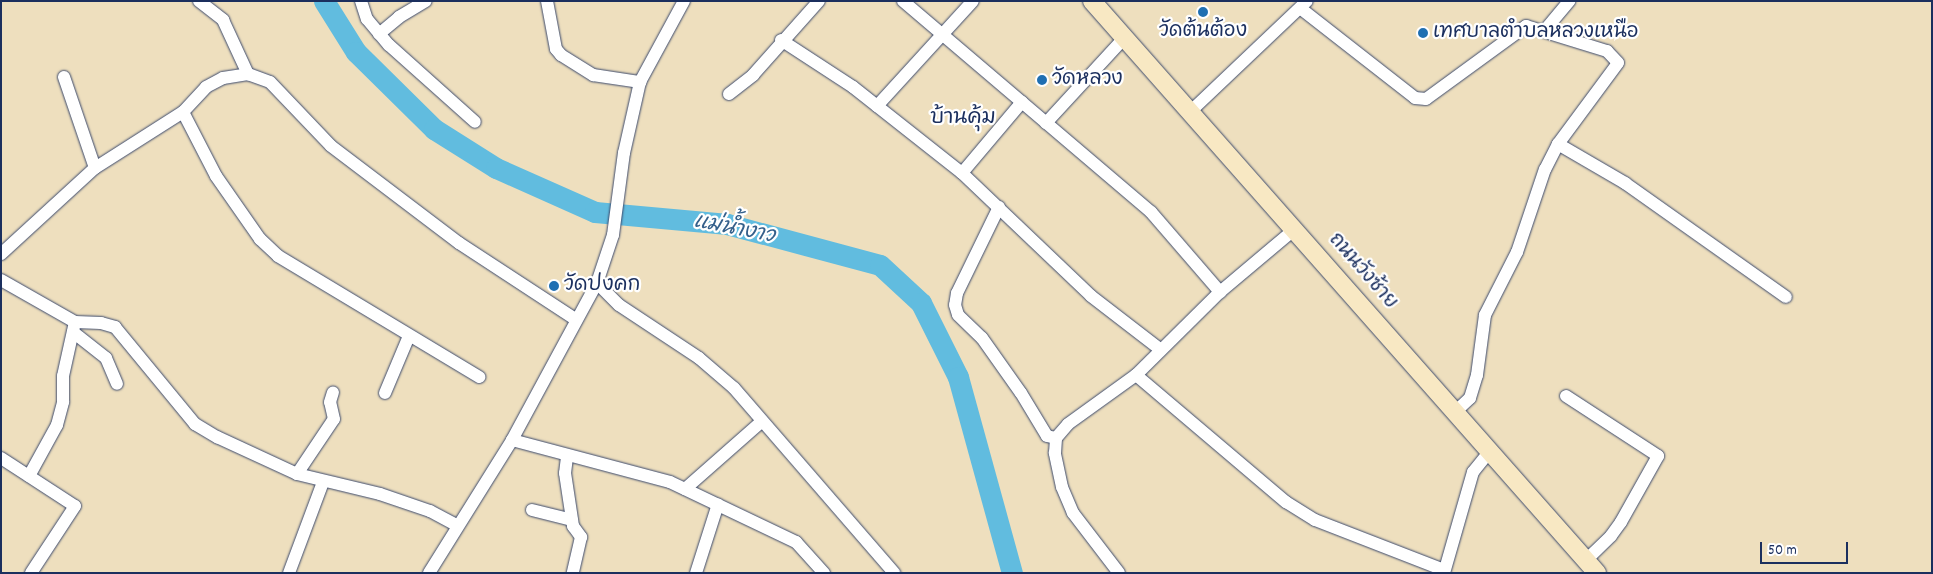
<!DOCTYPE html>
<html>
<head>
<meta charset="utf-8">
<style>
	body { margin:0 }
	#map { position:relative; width:1933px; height:574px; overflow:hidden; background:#eedfbe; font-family:Dekko,"Playpen Sans Thai",sans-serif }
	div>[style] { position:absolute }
	.river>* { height:21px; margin:-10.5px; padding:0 10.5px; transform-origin:10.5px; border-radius:10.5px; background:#61bcdf }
	.roads { filter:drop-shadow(0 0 1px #3b496c) drop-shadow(0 0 1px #3b496c) }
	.street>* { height:12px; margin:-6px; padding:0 6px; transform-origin:6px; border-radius:6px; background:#fff }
	.secondary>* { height:18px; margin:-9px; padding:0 9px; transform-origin:9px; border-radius:9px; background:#f8e8c3 }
	.dots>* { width:14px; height:14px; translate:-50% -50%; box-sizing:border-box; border:2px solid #fff; border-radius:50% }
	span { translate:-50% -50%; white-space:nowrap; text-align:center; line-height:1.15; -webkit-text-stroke:4.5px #fff; paint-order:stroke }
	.poi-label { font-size:20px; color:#1b2f5e }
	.left { translate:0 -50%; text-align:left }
	.street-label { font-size:20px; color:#1b2f5e }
	.neighbourhood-label { font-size:21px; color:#1b2f5e }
	.water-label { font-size:21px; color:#34608b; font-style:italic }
	.frame { position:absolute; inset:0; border:2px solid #1b2f5e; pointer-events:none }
	.scale { position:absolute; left:1760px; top:542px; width:88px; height:22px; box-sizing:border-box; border:2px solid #1b2f5e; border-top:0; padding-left:6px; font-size:15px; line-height:18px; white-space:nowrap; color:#1b2f5e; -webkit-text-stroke:4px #fff; paint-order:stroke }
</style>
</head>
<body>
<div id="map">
	<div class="river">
		<i style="left:324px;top:1px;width:60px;rotate:57.9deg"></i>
		<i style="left:356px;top:52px;width:110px;rotate:44.6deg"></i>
		<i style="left:434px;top:129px;width:73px;rotate:32.2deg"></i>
		<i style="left:496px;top:168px;width:108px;rotate:24deg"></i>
		<i style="left:595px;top:212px;width:133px;rotate:5.2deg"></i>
		<i style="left:727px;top:224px;width:158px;rotate:15deg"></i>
		<i style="left:880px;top:265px;width:56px;rotate:42.8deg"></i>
		<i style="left:921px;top:303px;width:83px;rotate:63.4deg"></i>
		<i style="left:958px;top:377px;width:203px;rotate:74.6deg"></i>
	</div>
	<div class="roads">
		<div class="street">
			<i style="left:199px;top:1px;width:31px;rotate:38deg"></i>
			<i style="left:223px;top:20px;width:60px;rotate:65.2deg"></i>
			<i style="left:361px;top:1px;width:19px;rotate:72deg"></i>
			<i style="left:367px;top:19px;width:34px;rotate:50deg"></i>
			<i style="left:389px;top:45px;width:115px;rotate:41.8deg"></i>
			<i style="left:547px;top:1px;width:49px;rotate:79.4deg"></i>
			<i style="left:556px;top:49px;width:8px;rotate:50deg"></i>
			<i style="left:561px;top:55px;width:38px;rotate:32deg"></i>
			<i style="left:593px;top:75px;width:48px;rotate:8.5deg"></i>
			<i style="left:903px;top:1px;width:326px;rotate:40.4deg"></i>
			<i style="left:1151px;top:212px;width:106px;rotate:49.2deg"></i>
			<i style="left:1300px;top:8px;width:146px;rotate:38deg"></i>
			<i style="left:1415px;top:98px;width:11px;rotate:5deg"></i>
			<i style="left:1426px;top:99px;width:124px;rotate:-36.1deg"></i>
			<i style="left:1526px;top:26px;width:85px;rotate:17.2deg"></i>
			<i style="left:1607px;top:51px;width:16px;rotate:47deg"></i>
			<i style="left:1618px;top:63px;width:101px;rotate:126.5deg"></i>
			<i style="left:1558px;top:144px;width:28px;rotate:117deg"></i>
			<i style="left:1545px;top:169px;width:88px;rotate:108.6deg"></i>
			<i style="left:1517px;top:252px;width:71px;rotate:116.9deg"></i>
			<i style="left:1485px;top:315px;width:61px;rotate:97.6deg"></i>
			<i style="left:1477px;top:375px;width:24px;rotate:107deg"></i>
			<i style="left:1470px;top:398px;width:21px;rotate:137deg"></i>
			<i style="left:1545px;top:30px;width:38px;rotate:-50deg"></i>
			<i style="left:379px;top:34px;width:26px;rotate:-40deg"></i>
			<i style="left:399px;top:17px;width:31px;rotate:-31deg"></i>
			<i style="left:781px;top:40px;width:86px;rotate:33.1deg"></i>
			<i style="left:853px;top:87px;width:139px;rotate:38.3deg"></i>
			<i style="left:962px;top:173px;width:178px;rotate:43.6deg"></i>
			<i style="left:1091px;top:296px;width:88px;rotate:37.6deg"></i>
			<i style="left:64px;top:77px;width:96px;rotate:71.2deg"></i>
			<i style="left:729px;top:94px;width:31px;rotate:-38deg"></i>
			<i style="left:753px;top:75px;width:99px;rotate:-48.3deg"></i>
			<i style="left:877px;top:106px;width:142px;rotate:-47.6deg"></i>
			<i style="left:1192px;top:110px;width:158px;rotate:-43.5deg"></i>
			<i style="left:183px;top:112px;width:72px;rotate:62.7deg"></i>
			<i style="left:216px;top:176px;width:77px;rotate:55.1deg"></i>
			<i style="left:260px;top:239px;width:25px;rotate:43deg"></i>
			<i style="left:278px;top:256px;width:235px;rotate:31deg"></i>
			<i style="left:1046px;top:123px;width:117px;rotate:-47.4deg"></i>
			<i style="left:1558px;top:144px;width:78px;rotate:30.2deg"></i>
			<i style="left:1625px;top:183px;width:197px;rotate:35.3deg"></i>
			<i style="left:962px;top:173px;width:93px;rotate:-49.8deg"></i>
			<i style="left:999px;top:207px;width:96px;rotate:116deg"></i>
			<i style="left:957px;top:293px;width:12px;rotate:99deg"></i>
			<i style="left:955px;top:305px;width:10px;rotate:73deg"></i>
			<i style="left:958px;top:315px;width:33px;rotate:44deg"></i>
			<i style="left:982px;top:338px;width:67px;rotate:54.7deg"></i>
			<i style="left:1021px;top:393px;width:50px;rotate:58.8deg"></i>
			<i style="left:1047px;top:436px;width:9px;rotate:13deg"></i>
			<i style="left:1px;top:254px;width:127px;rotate:-42.5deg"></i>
			<i style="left:95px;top:168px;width:104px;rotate:-32.5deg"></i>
			<i style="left:183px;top:112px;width:34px;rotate:-47deg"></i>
			<i style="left:206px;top:87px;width:19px;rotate:-28deg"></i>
			<i style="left:223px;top:78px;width:25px;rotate:-9deg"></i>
			<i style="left:248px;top:74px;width:23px;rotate:20deg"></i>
			<i style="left:270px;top:82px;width:88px;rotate:46.4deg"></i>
			<i style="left:331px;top:146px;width:161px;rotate:37.2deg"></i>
			<i style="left:459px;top:243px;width:139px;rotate:33.2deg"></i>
			<i style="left:1px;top:280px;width:85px;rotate:29.6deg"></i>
			<i style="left:75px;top:322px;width:26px;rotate:2deg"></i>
			<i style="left:101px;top:323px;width:15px;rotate:16deg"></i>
			<i style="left:115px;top:327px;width:126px;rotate:50.5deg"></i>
			<i style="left:195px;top:424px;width:26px;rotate:31deg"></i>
			<i style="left:217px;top:437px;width:88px;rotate:24.8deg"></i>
			<i style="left:297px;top:474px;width:85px;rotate:13.5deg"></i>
			<i style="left:380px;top:494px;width:53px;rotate:18.8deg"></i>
			<i style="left:430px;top:511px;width:30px;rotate:28deg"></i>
			<i style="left:597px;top:283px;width:31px;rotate:45deg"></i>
			<i style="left:619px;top:305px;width:96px;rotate:33.5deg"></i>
			<i style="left:699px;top:358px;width:46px;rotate:40.6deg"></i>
			<i style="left:734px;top:388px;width:245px;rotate:49.1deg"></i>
			<i style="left:73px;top:332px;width:42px;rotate:38.2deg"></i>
			<i style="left:106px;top:358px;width:28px;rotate:67deg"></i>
			<i style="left:1136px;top:375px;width:197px;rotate:40.3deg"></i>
			<i style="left:1286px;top:502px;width:34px;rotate:32deg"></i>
			<i style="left:1315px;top:520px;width:138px;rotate:21.2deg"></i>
			<i style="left:385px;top:393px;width:62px;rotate:-67.2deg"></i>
			<i style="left:1566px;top:396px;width:110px;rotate:33.1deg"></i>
			<i style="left:1658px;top:456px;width:76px;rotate:119.3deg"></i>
			<i style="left:1621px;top:522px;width:17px;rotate:126deg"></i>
			<i style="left:1611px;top:536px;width:35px;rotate:136deg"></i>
			<i style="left:512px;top:440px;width:163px;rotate:14.9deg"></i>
			<i style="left:670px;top:482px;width:140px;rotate:25.5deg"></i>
			<i style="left:796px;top:542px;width:42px;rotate:47.9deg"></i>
			<i style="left:567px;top:457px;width:16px;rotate:97deg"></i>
			<i style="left:565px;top:473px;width:54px;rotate:81.4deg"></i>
			<i style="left:573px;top:526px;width:14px;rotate:54deg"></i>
			<i style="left:581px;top:537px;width:37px;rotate:103deg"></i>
			<i style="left:1px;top:458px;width:88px;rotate:33deg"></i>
			<i style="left:75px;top:506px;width:80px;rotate:123.3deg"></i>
			<i style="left:297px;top:474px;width:66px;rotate:-56.1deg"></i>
			<i style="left:334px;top:419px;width:17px;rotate:-103deg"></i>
			<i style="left:330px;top:402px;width:10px;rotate:-73deg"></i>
			<i style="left:29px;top:476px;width:58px;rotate:-61.2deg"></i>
			<i style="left:57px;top:425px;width:24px;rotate:-75deg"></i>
			<i style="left:63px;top:402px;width:26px;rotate:-90deg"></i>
			<i style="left:63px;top:376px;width:55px;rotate:-77.5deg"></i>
			<i style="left:685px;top:489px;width:101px;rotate:-41.4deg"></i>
			<i style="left:532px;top:510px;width:41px;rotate:14deg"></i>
			<i style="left:289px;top:573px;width:97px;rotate:-69.5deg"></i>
			<i style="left:429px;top:573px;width:157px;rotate:-58deg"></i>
			<i style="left:512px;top:440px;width:179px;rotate:-61.6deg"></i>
			<i style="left:597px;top:283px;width:51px;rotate:-71.6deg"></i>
			<i style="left:613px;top:235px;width:83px;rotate:-82.4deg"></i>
			<i style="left:624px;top:153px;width:73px;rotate:-77.3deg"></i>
			<i style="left:640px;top:82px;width:92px;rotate:-61.5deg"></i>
			<i style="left:696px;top:573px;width:72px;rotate:-72.3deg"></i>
			<i style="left:1119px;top:573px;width:76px;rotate:-127.5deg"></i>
			<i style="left:1073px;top:513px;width:28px;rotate:-113deg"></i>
			<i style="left:1062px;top:487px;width:35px;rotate:-102deg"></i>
			<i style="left:1055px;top:453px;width:15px;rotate:-86deg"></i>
			<i style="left:1056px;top:438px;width:18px;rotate:-49deg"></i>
			<i style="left:1068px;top:424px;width:84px;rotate:-35.8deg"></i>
			<i style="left:1136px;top:375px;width:118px;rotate:-44.7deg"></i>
			<i style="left:1220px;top:292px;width:99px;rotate:-40.1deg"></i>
			<i style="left:1444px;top:573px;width:105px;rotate:-74deg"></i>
			<i style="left:1473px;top:472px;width:27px;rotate:-51deg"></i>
		</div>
		<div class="secondary">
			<i style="left:1092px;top:1px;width:763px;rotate:48.56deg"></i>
		</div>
	</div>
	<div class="dots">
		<i style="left:1203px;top:12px;background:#1f6fb2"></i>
		<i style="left:1423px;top:33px;background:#1f6fb2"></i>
		<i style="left:1042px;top:80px;background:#1f6fb2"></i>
		<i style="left:554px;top:286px;background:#1f6fb2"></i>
	</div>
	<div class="poi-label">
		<span style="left:1203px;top:32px">วัดต้นต้อง</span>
		<span class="left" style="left:1433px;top:33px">เทศบาลตำบลหลวงเหนือ</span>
		<span class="left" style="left:1052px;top:80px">วัดหลวง</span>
		<span class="left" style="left:564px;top:286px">วัดปงคก</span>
	</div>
	<div class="street-label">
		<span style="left:1362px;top:272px;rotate:49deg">ถนนวังซ้าย</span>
	</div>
	<div class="neighbourhood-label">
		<span style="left:963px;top:119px">บ้านคุ้ม</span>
	</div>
	<div class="water-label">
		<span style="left:734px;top:230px;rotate:11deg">แม่น้ำงาว</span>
	</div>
	<div class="frame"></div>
	<div class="scale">50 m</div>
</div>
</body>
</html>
